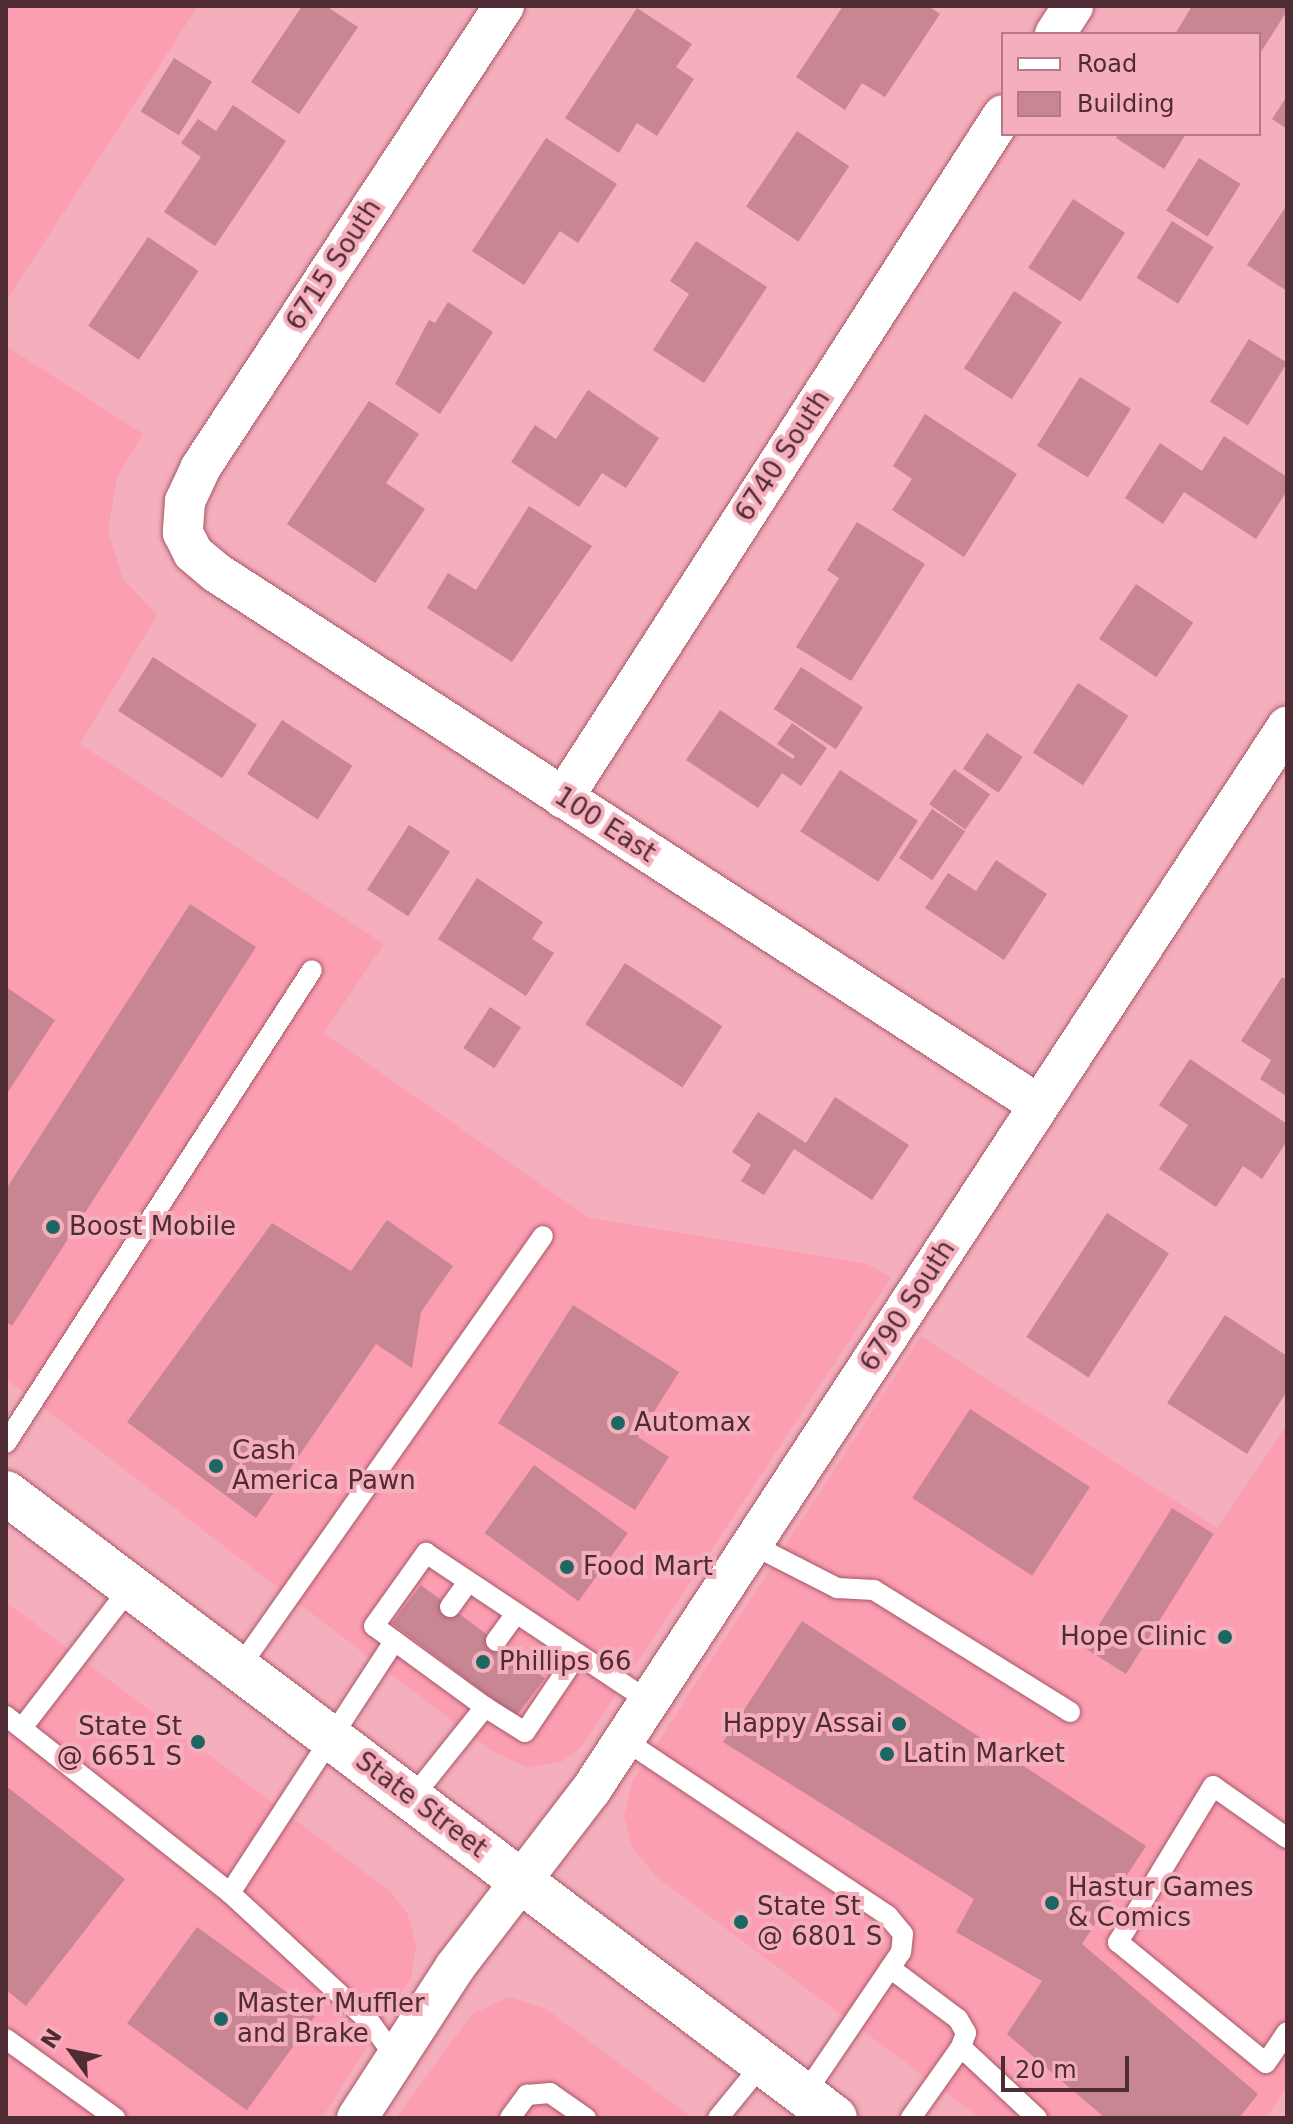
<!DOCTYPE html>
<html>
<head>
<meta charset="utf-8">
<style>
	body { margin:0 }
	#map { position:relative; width:1293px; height:2124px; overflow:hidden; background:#f5aebb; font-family:"DejaVu Sans",sans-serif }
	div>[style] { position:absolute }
	.built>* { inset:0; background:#fc9eb1 }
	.building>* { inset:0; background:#c88592; transform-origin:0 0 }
	.roads { filter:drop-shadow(0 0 2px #a65869) drop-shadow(0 0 2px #a65869) }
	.service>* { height:20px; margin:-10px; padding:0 10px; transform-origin:10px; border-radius:10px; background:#fff }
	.minor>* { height:40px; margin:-20px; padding:0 20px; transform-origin:20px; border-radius:20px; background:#fff }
	.primary>* { height:44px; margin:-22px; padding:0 22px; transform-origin:22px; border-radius:22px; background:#fff }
	.dots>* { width:22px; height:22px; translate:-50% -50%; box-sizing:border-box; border:4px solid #f5aebb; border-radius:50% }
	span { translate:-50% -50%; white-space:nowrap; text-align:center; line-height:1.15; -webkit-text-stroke:8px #f5aebb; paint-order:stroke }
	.street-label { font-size:26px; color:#4f2c34 }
	.poi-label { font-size:26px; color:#4f2c34 }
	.left { translate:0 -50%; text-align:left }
	.right { translate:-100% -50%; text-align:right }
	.frame { position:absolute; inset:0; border:8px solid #4f2c34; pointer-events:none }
	.legend { position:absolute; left:1001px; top:32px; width:260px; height:104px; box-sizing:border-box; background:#f5aebb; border:2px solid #b37a85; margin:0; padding:10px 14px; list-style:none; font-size:24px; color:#4f2c34 }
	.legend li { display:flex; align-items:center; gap:16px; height:40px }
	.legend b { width:40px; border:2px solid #b37a85 }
	.north { position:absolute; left:32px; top:2012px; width:80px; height:80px; -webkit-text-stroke:6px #f5aebb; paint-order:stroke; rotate:303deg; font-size:22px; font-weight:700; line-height:32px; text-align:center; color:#4f2c34 }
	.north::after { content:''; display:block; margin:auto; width:28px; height:36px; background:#4f2c34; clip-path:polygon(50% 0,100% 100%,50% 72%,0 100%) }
	.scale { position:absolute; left:1001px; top:2056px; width:128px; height:36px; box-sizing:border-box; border:4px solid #4f2c34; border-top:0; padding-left:10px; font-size:24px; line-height:28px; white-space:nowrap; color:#4f2c34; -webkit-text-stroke:6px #f5aebb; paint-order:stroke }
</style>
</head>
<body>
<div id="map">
	<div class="built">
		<i style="clip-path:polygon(6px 6px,198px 6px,6px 301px)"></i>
		<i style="clip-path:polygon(6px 346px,143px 434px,117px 477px,108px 531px,123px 579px,157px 615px,80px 744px,384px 944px,324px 1033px,589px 1218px,868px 1264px,891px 1278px,582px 1746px,563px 1761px,528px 1768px,490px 1750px,6px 1379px)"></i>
		<i style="clip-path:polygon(921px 1336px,1217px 1528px,1287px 1425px,1287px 2086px,1266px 2118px,980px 2118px,658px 1878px,633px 1849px,624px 1816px,632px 1782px)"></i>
		<i style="clip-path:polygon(6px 1602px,391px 1892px,408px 1915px,416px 1946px,411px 1978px,322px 2118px,6px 2118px)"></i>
		<i style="clip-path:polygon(509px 1997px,546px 2009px,693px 2118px,396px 2118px,472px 2014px)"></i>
	</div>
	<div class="building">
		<i style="clip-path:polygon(302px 6px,326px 6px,358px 27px,299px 114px,251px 82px)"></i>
		<i style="clip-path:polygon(843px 6px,928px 6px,940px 14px,885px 97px,862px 83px,845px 110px,796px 77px)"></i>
		<i style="clip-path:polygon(1192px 6px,1287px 6px,1287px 11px,1259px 55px,1259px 34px,1175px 34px)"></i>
		<i style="clip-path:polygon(637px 8px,692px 44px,676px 67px,694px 79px,657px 136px,637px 123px,619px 153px,565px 118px)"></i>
		<i style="left:174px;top:58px;width:45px;height:63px;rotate:32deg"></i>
		<i style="clip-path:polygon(1287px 96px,1287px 129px,1272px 119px)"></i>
		<i style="clip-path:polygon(233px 105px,286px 141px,215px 246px,164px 212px,201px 157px,181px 143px,198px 119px,216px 131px)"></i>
		<i style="left:797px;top:131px;width:63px;height:91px;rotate:34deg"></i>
		<i style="clip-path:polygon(1118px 134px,1186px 134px,1164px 169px,1116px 138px)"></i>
		<i style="clip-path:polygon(546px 138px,617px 184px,578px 243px,560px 231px,524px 285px,472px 251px)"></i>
		<i style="left:1199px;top:158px;width:49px;height:62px;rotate:32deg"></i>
		<i style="left:1073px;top:199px;width:62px;height:82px;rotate:33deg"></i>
		<i style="clip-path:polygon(1287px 205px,1287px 291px,1247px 265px)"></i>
		<i style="left:1172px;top:221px;width:49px;height:67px;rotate:32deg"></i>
		<i style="left:148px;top:237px;width:61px;height:107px;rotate:34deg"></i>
		<i style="clip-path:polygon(696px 241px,767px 287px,704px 383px,653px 350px,689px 294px,670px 281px)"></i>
		<i style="left:1014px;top:291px;width:57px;height:92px;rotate:33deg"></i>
		<i style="clip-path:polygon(448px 302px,493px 332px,440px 414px,395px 384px,429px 320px,435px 323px)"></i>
		<i style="left:1249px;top:339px;width:45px;height:74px;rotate:32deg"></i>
		<i style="left:1080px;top:377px;width:60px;height:81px;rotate:32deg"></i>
		<i style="clip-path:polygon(588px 390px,659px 438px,626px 488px,602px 473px,579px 507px,511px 462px,535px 425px,556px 439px)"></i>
		<i style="clip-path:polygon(369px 401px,419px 434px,386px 483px,425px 509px,375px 583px,287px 524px)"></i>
		<i style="clip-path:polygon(925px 414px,1017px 474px,964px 557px,892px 510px,912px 479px,893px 466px)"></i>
		<i style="clip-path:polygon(1224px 436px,1287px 477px,1287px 491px,1256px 539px,1184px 492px,1163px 524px,1125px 498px,1160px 443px,1202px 471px)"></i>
		<i style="clip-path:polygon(529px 506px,592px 546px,512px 662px,427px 608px,448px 573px,476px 590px)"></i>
		<i style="clip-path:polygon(857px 522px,925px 564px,851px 681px,796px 647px,839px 578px,827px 570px)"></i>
		<i style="left:1136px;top:584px;width:69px;height:66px;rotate:34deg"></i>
		<i style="left:153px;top:657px;width:124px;height:64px;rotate:33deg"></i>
		<i style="left:801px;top:667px;width:74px;height:50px;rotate:33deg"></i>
		<i style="left:1078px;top:683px;width:60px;height:83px;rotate:33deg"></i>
		<i style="clip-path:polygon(720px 710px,793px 759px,795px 756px,777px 744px,792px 723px,827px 748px,801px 786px,782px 773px,758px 808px,686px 760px)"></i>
		<i style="left:282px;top:720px;width:84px;height:64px;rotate:33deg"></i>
		<i style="left:987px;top:733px;width:43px;height:43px;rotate:34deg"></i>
		<i style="left:954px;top:769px;width:44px;height:43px;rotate:35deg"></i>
		<i style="left:840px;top:770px;width:93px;height:73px;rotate:33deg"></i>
		<i style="left:932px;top:809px;width:40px;height:59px;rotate:34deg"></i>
		<i style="left:409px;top:825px;width:49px;height:77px;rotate:33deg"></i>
		<i style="clip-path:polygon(996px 860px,1047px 894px,1004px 960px,925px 908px,948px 873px,976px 891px)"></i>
		<i style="clip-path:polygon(477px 878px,543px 922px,532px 939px,554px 953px,526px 996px,438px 939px)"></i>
		<i style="clip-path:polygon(190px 904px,256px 947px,12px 1326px,6px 1322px,6px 1189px)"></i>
		<i style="left:625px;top:963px;width:116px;height:73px;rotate:33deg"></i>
		<i style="clip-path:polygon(1282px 977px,1287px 980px,1286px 1096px,1260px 1079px,1271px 1060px,1241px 1041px)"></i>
		<i style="clip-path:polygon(6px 987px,55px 1020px,6px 1095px)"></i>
		<i style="left:490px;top:1007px;width:37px;height:49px;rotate:33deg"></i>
		<i style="clip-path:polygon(1190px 1059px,1287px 1124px,1287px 1141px,1262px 1179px,1243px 1166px,1216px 1207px,1159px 1169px,1188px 1125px,1159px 1105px)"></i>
		<i style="clip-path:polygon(835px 1097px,909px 1145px,872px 1200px,794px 1149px,764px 1195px,741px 1181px,751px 1165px,732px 1152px,758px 1112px,806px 1143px)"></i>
		<i style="left:1107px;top:1213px;width:74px;height:148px;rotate:33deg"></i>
		<i style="clip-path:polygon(387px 1220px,453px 1266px,421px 1312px,412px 1368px,376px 1344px,256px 1518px,127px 1422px,272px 1223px,351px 1271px)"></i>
		<i style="clip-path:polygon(573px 1305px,679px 1372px,638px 1437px,669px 1457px,635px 1510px,498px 1423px)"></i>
		<i style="clip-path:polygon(1225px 1315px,1287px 1356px,1287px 1391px,1247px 1454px,1167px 1403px)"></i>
		<i style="left:970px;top:1409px;width:143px;height:106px;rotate:33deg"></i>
		<i style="left:534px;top:1465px;width:116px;height:84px;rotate:36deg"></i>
		<i style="left:1172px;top:1508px;width:49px;height:165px;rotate:32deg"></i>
		<i style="left:421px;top:1585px;width:155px;height:48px;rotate:37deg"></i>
		<i style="clip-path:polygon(802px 1621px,1146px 1846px,1082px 1944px,1258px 2094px,1239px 2118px,1105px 2118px,1007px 2034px,1042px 1981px,956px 1932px,974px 1899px,723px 1742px)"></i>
		<i style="clip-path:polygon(6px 1786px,125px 1879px,26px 2006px,6px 1990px)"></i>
		<i style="left:197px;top:1927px;width:148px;height:119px;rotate:36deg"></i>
	</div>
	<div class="roads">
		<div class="service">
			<i style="left:6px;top:1443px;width:563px;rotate:-57.1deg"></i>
			<i style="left:751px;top:1544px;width:97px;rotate:27.1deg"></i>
			<i style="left:837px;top:1588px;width:37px;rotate:3deg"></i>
			<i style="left:874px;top:1590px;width:231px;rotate:31.9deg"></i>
			<i style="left:450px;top:1607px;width:31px;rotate:-54deg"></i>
			<i style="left:496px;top:1641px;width:32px;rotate:-54deg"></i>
			<i style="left:239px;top:1668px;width:528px;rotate:-54.87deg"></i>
			<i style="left:485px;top:1707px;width:47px;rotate:32deg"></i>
			<i style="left:525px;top:1732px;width:93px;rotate:-56deg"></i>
			<i style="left:6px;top:1716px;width:285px;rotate:38.3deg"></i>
			<i style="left:230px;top:1893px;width:190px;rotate:42.7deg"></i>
			<i style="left:370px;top:2022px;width:44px;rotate:54.2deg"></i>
			<i style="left:22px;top:1728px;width:177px;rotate:-52.4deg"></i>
			<i style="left:623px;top:1739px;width:319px;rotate:33.7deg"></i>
			<i style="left:888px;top:1916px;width:23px;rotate:50deg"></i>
			<i style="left:903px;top:1934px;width:18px;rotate:96deg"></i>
			<i style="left:901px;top:1952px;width:173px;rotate:124.1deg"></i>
			<i style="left:412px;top:1798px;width:117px;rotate:-51.3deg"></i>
			<i style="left:485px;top:1707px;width:137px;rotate:-143.9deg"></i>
			<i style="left:374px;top:1626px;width:90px;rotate:-54.5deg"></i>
			<i style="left:426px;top:1553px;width:268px;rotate:33.6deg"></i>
			<i style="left:1287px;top:1838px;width:90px;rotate:-144.9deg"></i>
			<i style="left:1213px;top:1786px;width:183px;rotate:121.3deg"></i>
			<i style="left:1118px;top:1942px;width:191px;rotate:39.3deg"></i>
			<i style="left:1266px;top:2063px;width:37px;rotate:-56deg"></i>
			<i style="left:230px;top:1893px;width:301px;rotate:-56.9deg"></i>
			<i style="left:890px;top:1968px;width:85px;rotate:36.9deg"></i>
			<i style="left:958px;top:2019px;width:16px;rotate:60deg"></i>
			<i style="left:966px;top:2033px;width:15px;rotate:110deg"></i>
			<i style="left:961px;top:2047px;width:87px;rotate:125.2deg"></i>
			<i style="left:6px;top:2039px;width:135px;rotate:35.9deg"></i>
			<i style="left:961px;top:2047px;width:104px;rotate:43.1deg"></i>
			<i style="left:510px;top:2118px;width:29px;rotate:-54deg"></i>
			<i style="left:527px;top:2095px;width:23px;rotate:-5deg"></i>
			<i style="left:550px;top:2093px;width:44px;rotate:34.8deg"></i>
			<i style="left:718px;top:2118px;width:71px;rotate:-50.7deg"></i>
		</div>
		<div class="minor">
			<i style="left:504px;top:6px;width:552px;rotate:123.32deg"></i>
			<i style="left:201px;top:467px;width:38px;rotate:115deg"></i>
			<i style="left:185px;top:501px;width:32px;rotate:94deg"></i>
			<i style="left:183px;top:533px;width:22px;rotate:63deg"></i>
			<i style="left:193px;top:553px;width:31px;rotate:40deg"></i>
			<i style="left:217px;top:573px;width:979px;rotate:32.91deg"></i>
			<i style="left:1055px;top:34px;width:33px;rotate:-57deg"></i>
			<i style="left:563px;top:798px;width:812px;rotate:-57.21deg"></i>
			<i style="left:357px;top:2118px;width:180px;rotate:-57deg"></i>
			<i style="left:455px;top:1967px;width:223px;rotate:-52.5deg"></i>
			<i style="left:591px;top:1790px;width:1271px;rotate:-56.79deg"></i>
		</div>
		<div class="primary">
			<i style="left:6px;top:1493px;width:1038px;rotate:37.01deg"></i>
		</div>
	</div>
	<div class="dots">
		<i style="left:53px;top:1227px;background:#1c6761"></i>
		<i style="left:618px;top:1423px;background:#1c6761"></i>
		<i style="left:216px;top:1466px;background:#1c6761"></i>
		<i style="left:567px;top:1567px;background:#1c6761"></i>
		<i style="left:1225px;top:1637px;background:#1c6761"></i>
		<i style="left:483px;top:1662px;background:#1c6761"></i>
		<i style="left:899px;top:1724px;background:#1c6761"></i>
		<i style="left:198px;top:1742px;background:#1c6761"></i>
		<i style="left:887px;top:1754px;background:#1c6761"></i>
		<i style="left:1052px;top:1903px;background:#1c6761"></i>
		<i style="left:741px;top:1922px;background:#1c6761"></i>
		<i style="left:221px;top:2019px;background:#1c6761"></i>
	</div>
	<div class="street-label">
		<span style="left:334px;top:265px;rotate:-57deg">6715 South</span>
		<span style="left:783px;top:456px;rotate:-57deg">6740 South</span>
		<span style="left:605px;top:825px;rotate:33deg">100 East</span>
		<span style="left:908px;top:1306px;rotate:-57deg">6790 South</span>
		<span style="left:421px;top:1805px;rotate:37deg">State Street</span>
	</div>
	<div class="poi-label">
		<span class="left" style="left:69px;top:1227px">Boost Mobile</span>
		<span class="left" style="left:634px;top:1423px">Automax</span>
		<span class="left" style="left:232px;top:1466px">Cash<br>America Pawn</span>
		<span class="left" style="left:583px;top:1567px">Food Mart</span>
		<span class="right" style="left:1207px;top:1637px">Hope Clinic</span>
		<span class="left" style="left:499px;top:1662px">Phillips 66</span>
		<span class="right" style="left:883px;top:1724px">Happy Assai</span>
		<span class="right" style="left:182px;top:1742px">State St<br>@ 6651 S</span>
		<span class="left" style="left:903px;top:1754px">Latin Market</span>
		<span class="left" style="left:1068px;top:1903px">Hastur Games<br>&amp; Comics</span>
		<span class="left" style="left:757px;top:1922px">State St<br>@ 6801 S</span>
		<span class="left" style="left:237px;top:2019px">Master Muffler<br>and Brake</span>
	</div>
	<div class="frame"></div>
	<ul class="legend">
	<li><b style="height:10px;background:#fff"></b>Road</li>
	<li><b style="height:22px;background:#c88592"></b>Building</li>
	</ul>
	<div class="north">N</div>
	<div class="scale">20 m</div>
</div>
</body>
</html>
